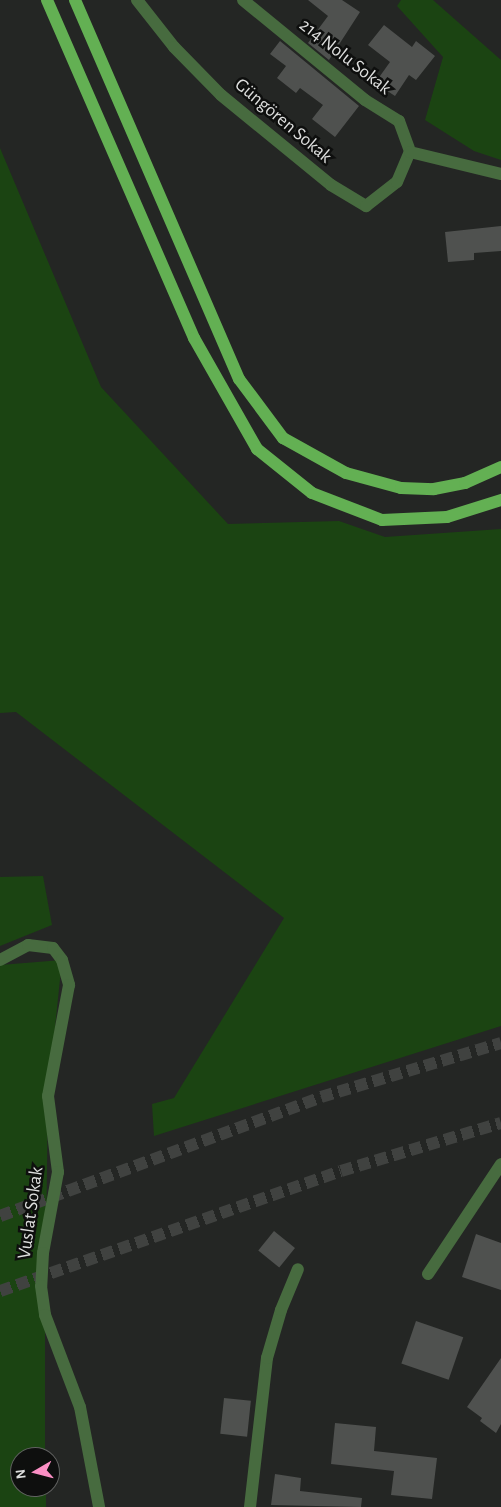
<!DOCTYPE html>
<html>
<head>
<meta charset="utf-8">
<style>
	body { margin:0 }
	#map { position:relative; width:501px; height:1507px; overflow:hidden; background:#242624; font-family:"Alegreya Sans",sans-serif }
	div>[style] { position:absolute }
	.green>* { inset:0; background:#1b4412 }
	.building>* { inset:0; background:#4f514f; transform-origin:0 0 }
	.major-tunnel>* { height:12px; margin-top:-6px; transform-origin:0; background:repeating-linear-gradient(90deg,#404240 0 12px,transparent 0 18px) }
	.minor>* { height:12px; margin:-6px; padding:0 6px; transform-origin:6px; border-radius:6px; background:#476b3f }
	.major>* { height:12px; margin:-6px; padding:0 6px; transform-origin:6px; border-radius:6px; background:#63b053 }
	span { translate:-50% -50%; white-space:nowrap; text-align:center; line-height:1.15; -webkit-text-stroke:5px #0e0f0e; paint-order:stroke }
	.street-label { font-size:19px; color:#dddedd }
	.north { position:absolute; left:10px; top:1447px; width:50px; height:50px; box-sizing:border-box; background:#0e0f0e; border:1px solid #616261; border-radius:50%; rotate:262deg; font-size:14px; font-weight:700; line-height:20px; text-align:center; color:#dddedd }
	.north::after { content:''; display:block; margin:auto; width:18px; height:22px; background:#fb8fc4; clip-path:polygon(50% 0,100% 100%,50% 72%,0 100%) }
</style>
</head>
<body>
<div id="map">
	<div class="green">
		<i style="clip-path:polygon(401px 0,433px 0,501px 60px,501px 160px,474px 151px,425px 120px,443px 57px,397px 6px)"></i>
		<i style="clip-path:polygon(0 148px,101px 387px,228px 524px,339px 521px,385px 537px,501px 529px,501px 1026px,154px 1136px,152px 1104px,174px 1098px,284px 918px,16px 712px,0 713px)"></i>
		<i style="clip-path:polygon(43px 876px,52px 925px,0 946px,0 877px)"></i>
		<i style="clip-path:polygon(62px 960px,48px 1096px,45px 1315px,45px 1457px,20px 1457px,20px 1487px,46px 1487px,46px 1507px,0 1507px,0 965px)"></i>
	</div>
	<div class="building">
		<i style="clip-path:polygon(308px 0,342px 0,360px 12px,329px 60px,308px 43px,328px 16px)"></i>
		<i style="clip-path:polygon(384px 25px,412px 47px,416px 41px,435px 56px,416px 80px,409px 75px,395px 96px,375px 83px,390px 62px,368px 45px)"></i>
		<i style="clip-path:polygon(280px 41px,359px 106px,335px 137px,312px 119px,323px 105px,300px 88px,296px 93px,277px 78px,286px 66px,270px 54px)"></i>
		<i style="clip-path:polygon(501px 226px,501px 251px,474px 253px,474px 260px,448px 262px,445px 232px)"></i>
		<i style="left:274px;top:1231px;width:27px;height:25px;rotate:39deg"></i>
		<i style="clip-path:polygon(476px 1234px,501px 1243px,501px 1290px,462px 1277px)"></i>
		<i style="left:416px;top:1321px;width:50px;height:45px;rotate:19deg"></i>
		<i style="clip-path:polygon(501px 1358px,501px 1424px,496px 1433px,480px 1421px,482px 1418px,467px 1407px)"></i>
		<i style="left:224px;top:1398px;width:27px;height:36px;rotate:6deg"></i>
		<i style="clip-path:polygon(335px 1423px,376px 1427px,374px 1451px,437px 1458px,432px 1499px,391px 1495px,394px 1471px,331px 1464px)"></i>
		<i style="clip-path:polygon(275px 1474px,301px 1478px,300px 1491px,362px 1498px,361px 1507px,271px 1505px)"></i>
	</div>
	<div class="major-tunnel">
		<i style="left:0;top:1216px;width:342px;rotate:-20.3deg"></i>
		<i style="left:321px;top:1097px;width:188px;rotate:-16.7deg"></i>
		<i style="left:0;top:1291px;width:361px;rotate:-19.4deg"></i>
		<i style="left:341px;top:1171px;width:167px;rotate:-16.7deg"></i>
	</div>
	<div class="minor">
		<i style="left:137px;top:0;width:60px;rotate:51.8deg"></i>
		<i style="left:174px;top:47px;width:67px;rotate:45.6deg"></i>
		<i style="left:221px;top:95px;width:142px;rotate:39.3deg"></i>
		<i style="left:331px;top:185px;width:41px;rotate:31deg"></i>
		<i style="left:366px;top:206px;width:39px;rotate:-38deg"></i>
		<i style="left:397px;top:182px;width:33px;rotate:-67deg"></i>
		<i style="left:243px;top:0;width:158px;rotate:39.3deg"></i>
		<i style="left:365px;top:100px;width:40px;rotate:32deg"></i>
		<i style="left:399px;top:121px;width:33px;rotate:70deg"></i>
		<i style="left:410px;top:152px;width:94px;rotate:13.6deg"></i>
		<i style="left:0;top:960px;width:32px;rotate:-28deg"></i>
		<i style="left:28px;top:945px;width:25px;rotate:7deg"></i>
		<i style="left:53px;top:948px;width:15px;rotate:53deg"></i>
		<i style="left:62px;top:960px;width:26px;rotate:74deg"></i>
		<i style="left:69px;top:985px;width:113px;rotate:100.7deg"></i>
		<i style="left:48px;top:1096px;width:77px;rotate:82.5deg"></i>
		<i style="left:58px;top:1172px;width:82px;rotate:100.5deg"></i>
		<i style="left:43px;top:1253px;width:33px;rotate:93deg"></i>
		<i style="left:41px;top:1286px;width:29px;rotate:82deg"></i>
		<i style="left:45px;top:1315px;width:98px;rotate:69.2deg"></i>
		<i style="left:80px;top:1407px;width:102px;rotate:79.2deg"></i>
		<i style="left:428px;top:1274px;width:132px;rotate:-56.4deg"></i>
		<i style="left:250px;top:1507px;width:150px;rotate:-83.5deg"></i>
		<i style="left:267px;top:1358px;width:50px;rotate:-73.7deg"></i>
		<i style="left:281px;top:1310px;width:44px;rotate:-67.5deg"></i>
	</div>
	<div class="major">
		<i style="left:47px;top:0;width:369px;rotate:66.5deg"></i>
		<i style="left:194px;top:338px;width:128px;rotate:60.4deg"></i>
		<i style="left:257px;top:449px;width:70px;rotate:38.7deg"></i>
		<i style="left:312px;top:493px;width:75px;rotate:21.1deg"></i>
		<i style="left:382px;top:520px;width:65px;rotate:-2.6deg"></i>
		<i style="left:447px;top:517px;width:57px;rotate:-17.5deg"></i>
		<i style="left:75px;top:0;width:413px;rotate:66.6deg"></i>
		<i style="left:239px;top:379px;width:74px;rotate:53.3deg"></i>
		<i style="left:283px;top:438px;width:72px;rotate:29.1deg"></i>
		<i style="left:346px;top:473px;width:57px;rotate:15.3deg"></i>
		<i style="left:401px;top:488px;width:33px;rotate:2deg"></i>
		<i style="left:434px;top:489px;width:32px;rotate:-11deg"></i>
		<i style="left:465px;top:483px;width:39px;rotate:-24deg"></i>
	</div>
	<div class="street-label">
		<span style="left:345px;top:57px;rotate:38deg">214 Nolu Sokak</span>
		<span style="left:283px;top:121px;rotate:40deg">Güngören Sokak</span>
		<span style="left:31px;top:1213px;rotate:-82deg">Vuslat Sokak</span>
	</div>
	<div class="north">N</div>
</div>
</body>
</html>
